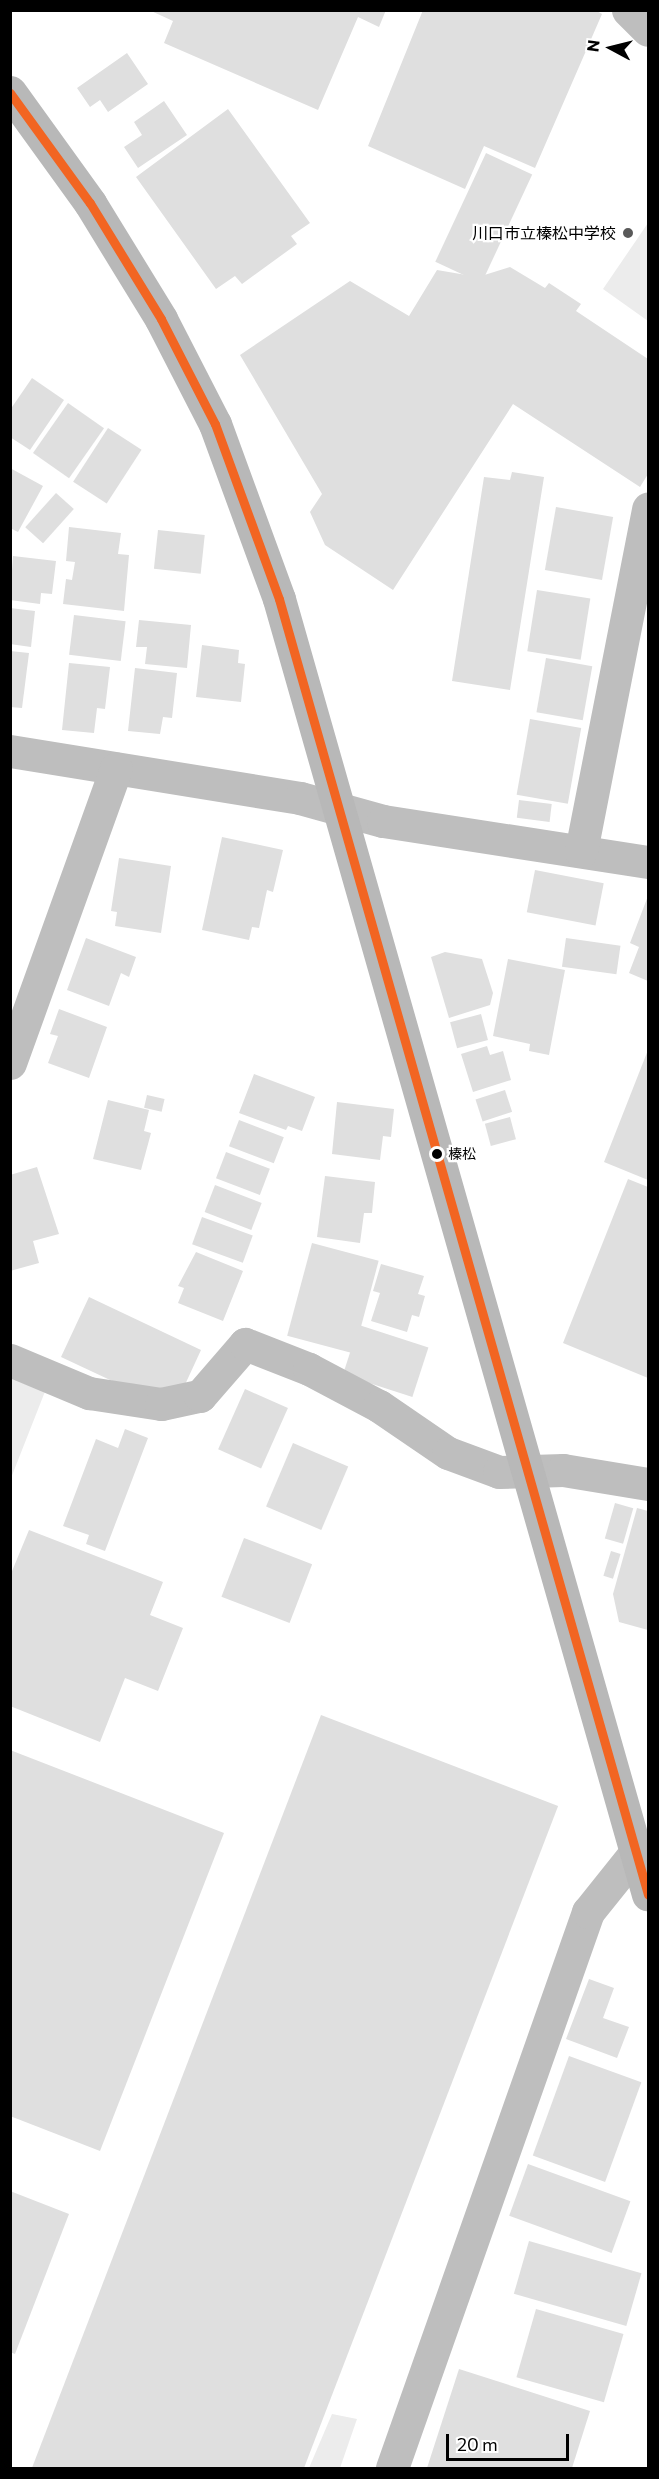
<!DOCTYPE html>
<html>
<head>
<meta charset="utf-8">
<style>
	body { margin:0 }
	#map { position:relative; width:659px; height:2479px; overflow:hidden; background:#fff; font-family:Commissioner,"Noto Sans JP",sans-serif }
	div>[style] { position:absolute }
	.green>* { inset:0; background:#ececec }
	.building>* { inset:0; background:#dfdfdf; transform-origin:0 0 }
	.street>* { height:33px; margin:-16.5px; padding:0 16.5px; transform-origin:16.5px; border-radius:16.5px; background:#bebebe }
	.secondary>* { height:33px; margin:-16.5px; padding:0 16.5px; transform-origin:16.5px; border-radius:16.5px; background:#b8b8b8 }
	.bus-1>* { height:9px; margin:-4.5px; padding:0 4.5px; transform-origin:4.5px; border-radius:4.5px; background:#f26522 }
	.dots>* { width:16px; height:16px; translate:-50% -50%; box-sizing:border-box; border:3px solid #fff; border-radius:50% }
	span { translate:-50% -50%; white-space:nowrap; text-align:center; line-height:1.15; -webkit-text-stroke:4.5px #fff; paint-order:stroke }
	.bus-label { font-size:14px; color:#000 }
	.left { translate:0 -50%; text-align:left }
	.poi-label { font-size:16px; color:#000 }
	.right { translate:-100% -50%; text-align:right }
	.frame { position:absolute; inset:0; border:12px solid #000; pointer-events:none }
	.north { position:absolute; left:581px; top:18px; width:60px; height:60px; -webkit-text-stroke:4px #fff; paint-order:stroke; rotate:277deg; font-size:16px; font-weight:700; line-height:24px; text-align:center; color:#000 }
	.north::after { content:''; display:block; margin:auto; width:21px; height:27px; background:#000; clip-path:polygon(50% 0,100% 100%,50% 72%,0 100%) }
	.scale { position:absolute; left:446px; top:2434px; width:123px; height:27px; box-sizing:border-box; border:3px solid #000; border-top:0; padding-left:8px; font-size:18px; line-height:21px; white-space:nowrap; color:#000; -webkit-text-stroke:4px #fff; paint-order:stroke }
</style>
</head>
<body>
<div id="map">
	<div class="green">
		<i style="clip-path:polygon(648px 223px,648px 321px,603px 289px)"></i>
		<i style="clip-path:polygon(11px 1375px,46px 1389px,11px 1478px)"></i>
		<i style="clip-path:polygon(332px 2414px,357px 2419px,340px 2468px,309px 2468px)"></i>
	</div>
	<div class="building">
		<i style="clip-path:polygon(149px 10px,386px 10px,379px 27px,358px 17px,318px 110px,164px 43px,173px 21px)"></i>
		<i style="clip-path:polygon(423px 10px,595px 10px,602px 14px,535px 168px,484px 146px,465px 189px,368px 146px)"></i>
		<i style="clip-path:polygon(127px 53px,148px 84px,108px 112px,100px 100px,90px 107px,77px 88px)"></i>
		<i style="clip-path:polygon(164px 101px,187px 135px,138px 168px,124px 147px,142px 135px,134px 122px)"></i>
		<i style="clip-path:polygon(228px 109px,310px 223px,291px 236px,297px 244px,242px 284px,235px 276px,216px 289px,136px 177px)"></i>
		<i style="left:486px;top:153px;width:51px;height:120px;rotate:25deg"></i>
		<i style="clip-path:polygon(510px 267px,545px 288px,549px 283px,581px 304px,576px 311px,648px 359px,648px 474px,640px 487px,513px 404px,393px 590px,325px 545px,310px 512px,322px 494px,240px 355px,350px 281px,409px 316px,437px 270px,478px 277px)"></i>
		<i style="clip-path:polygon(32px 378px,64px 400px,30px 450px,10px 437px,10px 410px)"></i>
		<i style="left:68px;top:403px;width:44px;height:61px;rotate:35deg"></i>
		<i style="left:108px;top:428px;width:40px;height:64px;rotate:33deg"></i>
		<i style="clip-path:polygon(10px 468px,43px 486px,18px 532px,10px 528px)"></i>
		<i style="clip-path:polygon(512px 472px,544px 477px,510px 690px,452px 681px,484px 477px,510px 480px)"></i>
		<i style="left:56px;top:493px;width:24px;height:46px;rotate:42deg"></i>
		<i style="left:556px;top:507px;width:58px;height:64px;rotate:10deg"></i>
		<i style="clip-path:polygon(69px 527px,121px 533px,118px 554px,129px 555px,124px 611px,63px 604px,66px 579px,72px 580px,75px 562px,66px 561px)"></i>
		<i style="left:158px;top:530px;width:47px;height:39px;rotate:6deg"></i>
		<i style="clip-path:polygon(13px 556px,56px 561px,52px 594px,41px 593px,40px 604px,10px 600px)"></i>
		<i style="left:537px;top:590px;width:54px;height:62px;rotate:9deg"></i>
		<i style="clip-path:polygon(10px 608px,35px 611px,31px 647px,10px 644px)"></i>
		<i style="left:74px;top:615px;width:52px;height:40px;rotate:7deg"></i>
		<i style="clip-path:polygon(139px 620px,191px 625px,187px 668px,145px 664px,147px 647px,136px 647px)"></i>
		<i style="clip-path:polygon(202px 645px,239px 650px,238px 663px,245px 664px,241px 702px,196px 697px)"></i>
		<i style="clip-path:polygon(10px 651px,29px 653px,22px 708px,10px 707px)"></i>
		<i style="left:546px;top:658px;width:47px;height:55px;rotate:10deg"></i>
		<i style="clip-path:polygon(69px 663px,110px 667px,105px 709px,97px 708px,94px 733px,62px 730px)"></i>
		<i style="clip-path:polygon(135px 668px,177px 673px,172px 718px,163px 717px,160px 734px,128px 731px)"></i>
		<i style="left:530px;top:719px;width:52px;height:77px;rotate:10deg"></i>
		<i style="left:519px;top:800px;width:33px;height:18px;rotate:7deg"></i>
		<i style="clip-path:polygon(222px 837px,283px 850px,273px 892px,267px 890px,259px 928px,252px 927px,249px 940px,202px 930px)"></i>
		<i style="clip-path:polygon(119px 858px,171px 866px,161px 933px,115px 926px,117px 912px,111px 911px)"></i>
		<i style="left:535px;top:870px;width:70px;height:43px;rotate:11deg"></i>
		<i style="clip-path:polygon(648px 896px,648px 981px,629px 973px,639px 947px,630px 943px)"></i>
		<i style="clip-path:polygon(86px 938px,136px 957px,129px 977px,121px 973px,109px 1006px,67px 990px)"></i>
		<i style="left:566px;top:938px;width:55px;height:29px;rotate:8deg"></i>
		<i style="clip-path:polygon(445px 952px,482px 959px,493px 993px,490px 1005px,449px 1018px,431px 957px)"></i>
		<i style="clip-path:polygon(508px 959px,565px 970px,549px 1055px,529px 1051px,530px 1044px,493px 1036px)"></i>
		<i style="clip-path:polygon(59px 1009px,107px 1027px,89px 1078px,48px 1063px,58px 1036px,50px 1034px)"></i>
		<i style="left:481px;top:1014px;width:27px;height:32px;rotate:75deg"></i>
		<i style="clip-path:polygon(487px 1046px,490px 1055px,503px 1051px,511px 1080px,473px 1092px,461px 1054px)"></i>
		<i style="clip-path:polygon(648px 1050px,648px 1180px,604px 1162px)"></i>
		<i style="clip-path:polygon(254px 1074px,315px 1097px,302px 1131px,288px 1126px,286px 1130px,239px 1113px)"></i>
		<i style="left:505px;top:1090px;width:23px;height:31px;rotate:72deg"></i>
		<i style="left:147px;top:1095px;width:18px;height:13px;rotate:13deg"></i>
		<i style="clip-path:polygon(108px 1100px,149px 1110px,144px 1131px,151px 1133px,141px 1170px,93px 1159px)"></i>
		<i style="clip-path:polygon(337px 1102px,394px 1109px,391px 1137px,383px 1136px,380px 1160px,332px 1154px)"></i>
		<i style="left:510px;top:1117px;width:23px;height:26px;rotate:75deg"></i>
		<i style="left:239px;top:1120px;width:48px;height:28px;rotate:21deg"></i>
		<i style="left:226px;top:1152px;width:47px;height:28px;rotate:21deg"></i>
		<i style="clip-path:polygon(37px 1167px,59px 1234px,33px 1241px,39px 1263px,10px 1271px,10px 1175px)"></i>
		<i style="clip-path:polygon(325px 1176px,375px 1182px,372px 1213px,364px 1213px,360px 1243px,317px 1237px)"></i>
		<i style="clip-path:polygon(628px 1179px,648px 1187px,648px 1378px,563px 1343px)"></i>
		<i style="left:215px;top:1185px;width:50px;height:29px;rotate:21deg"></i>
		<i style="left:202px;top:1217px;width:54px;height:29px;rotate:20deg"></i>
		<i style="left:312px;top:1243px;width:69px;height:96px;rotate:15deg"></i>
		<i style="clip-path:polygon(196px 1252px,243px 1271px,223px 1321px,178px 1303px,184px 1288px,178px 1286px)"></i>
		<i style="clip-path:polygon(381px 1264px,424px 1276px,418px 1294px,425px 1296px,419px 1317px,412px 1315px,407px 1332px,371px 1321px,380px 1293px,373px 1291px)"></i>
		<i style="clip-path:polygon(89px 1297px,201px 1350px,183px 1389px,125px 1387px,61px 1357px)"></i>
		<i style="left:359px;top:1325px;width:73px;height:52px;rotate:18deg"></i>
		<i style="left:245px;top:1389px;width:47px;height:66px;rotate:24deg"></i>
		<i style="clip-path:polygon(125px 1429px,148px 1438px,105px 1551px,86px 1544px,89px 1535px,63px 1526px,96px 1439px,118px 1448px)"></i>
		<i style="left:293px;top:1443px;width:60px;height:69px;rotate:23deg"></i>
		<i style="left:615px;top:1503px;width:19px;height:37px;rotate:16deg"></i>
		<i style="clip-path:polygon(637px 1508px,648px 1511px,648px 1630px,619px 1622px,613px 1594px)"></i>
		<i style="clip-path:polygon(29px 1530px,163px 1582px,150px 1615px,183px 1628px,158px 1691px,125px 1678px,100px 1742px,10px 1706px,10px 1576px)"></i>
		<i style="left:244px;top:1538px;width:73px;height:63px;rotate:21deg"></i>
		<i style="left:611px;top:1551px;width:10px;height:26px;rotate:17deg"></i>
		<i style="left:321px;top:1715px;width:254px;height:808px;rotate:21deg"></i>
		<i style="clip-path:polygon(10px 1750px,224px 1833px,100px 2151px,10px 2116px)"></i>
		<i style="clip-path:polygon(589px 1979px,614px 1988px,603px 2018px,629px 2027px,617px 2058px,566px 2039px)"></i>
		<i style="left:569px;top:2056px;width:77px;height:106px;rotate:20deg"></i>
		<i style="left:528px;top:2164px;width:109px;height:55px;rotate:20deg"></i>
		<i style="clip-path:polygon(10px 2191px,69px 2214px,15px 2354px,10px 2352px)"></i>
		<i style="left:529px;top:2241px;width:117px;height:55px;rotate:16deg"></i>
		<i style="left:536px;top:2309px;width:91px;height:71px;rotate:16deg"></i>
		<i style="clip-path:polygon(459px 2369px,590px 2411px,572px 2468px,427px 2468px)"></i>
	</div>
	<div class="street">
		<i style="left:628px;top:10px;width:28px;rotate:45deg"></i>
		<i style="left:10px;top:751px;width:294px;rotate:9.2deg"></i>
		<i style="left:300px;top:798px;width:86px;rotate:15.5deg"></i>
		<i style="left:383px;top:821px;width:268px;rotate:8.8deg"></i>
		<i style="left:581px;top:851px;width:349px;rotate:-78.9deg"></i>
		<i style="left:10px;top:1063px;width:313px;rotate:-70.2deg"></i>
		<i style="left:10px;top:1360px;width:86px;rotate:22.7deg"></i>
		<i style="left:89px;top:1393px;width:73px;rotate:8.7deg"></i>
		<i style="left:161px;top:1404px;width:40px;rotate:-12deg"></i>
		<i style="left:200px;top:1396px;width:69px;rotate:-49.1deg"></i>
		<i style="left:245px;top:1344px;width:69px;rotate:21.3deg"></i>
		<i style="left:309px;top:1369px;width:79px;rotate:27.9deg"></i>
		<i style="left:379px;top:1406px;width:83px;rotate:34.3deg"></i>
		<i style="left:448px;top:1453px;width:54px;rotate:20.4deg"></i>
		<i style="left:499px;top:1472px;width:64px;rotate:-1.8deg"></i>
		<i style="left:563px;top:1470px;width:86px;rotate:9.4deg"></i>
		<i style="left:392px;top:2468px;width:590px;rotate:-70.58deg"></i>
		<i style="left:588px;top:1912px;width:77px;rotate:-51.3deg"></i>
	</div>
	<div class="secondary">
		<i style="left:10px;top:92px;width:137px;rotate:54.2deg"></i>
		<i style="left:90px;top:203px;width:136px;rotate:58.5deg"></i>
		<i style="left:161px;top:319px;width:118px;rotate:62.8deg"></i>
		<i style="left:215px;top:424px;width:186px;rotate:69.9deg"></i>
		<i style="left:279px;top:599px;width:1347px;rotate:74.1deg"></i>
	</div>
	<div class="bus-1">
		<i style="left:10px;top:93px;width:136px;rotate:54deg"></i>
		<i style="left:90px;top:203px;width:136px;rotate:58.5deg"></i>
		<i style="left:161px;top:319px;width:118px;rotate:62.8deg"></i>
		<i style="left:215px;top:424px;width:186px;rotate:69.9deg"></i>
		<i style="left:279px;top:599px;width:1347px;rotate:74.1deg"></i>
	</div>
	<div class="dots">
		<i style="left:628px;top:233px;background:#595959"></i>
		<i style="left:437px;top:1154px;background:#000"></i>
	</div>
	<div class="bus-label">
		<span class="left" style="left:448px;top:1154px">榛松</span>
	</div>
	<div class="poi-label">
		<span class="right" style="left:616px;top:233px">川口市立榛松中学校</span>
	</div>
	<div class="frame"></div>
	<div class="north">N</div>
	<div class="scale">20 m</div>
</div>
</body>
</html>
